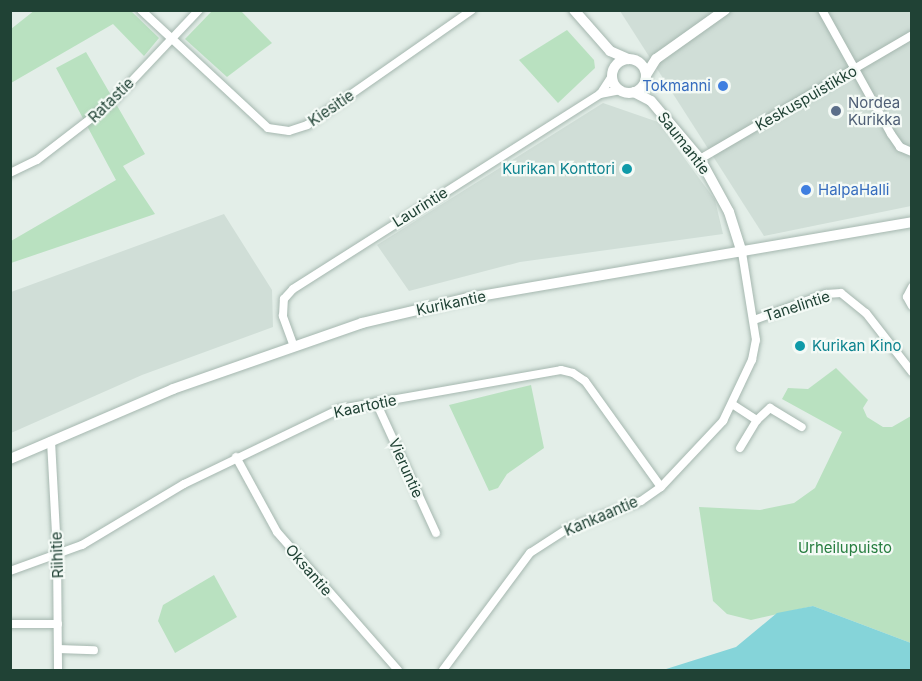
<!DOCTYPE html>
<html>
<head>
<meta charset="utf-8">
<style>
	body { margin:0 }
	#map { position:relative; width:922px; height:681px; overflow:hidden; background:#e3eee8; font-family:Inter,sans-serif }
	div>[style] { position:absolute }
	.built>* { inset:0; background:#d0ded7 }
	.green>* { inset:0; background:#b9e1c0 }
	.water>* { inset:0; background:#85d4d9 }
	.roads { filter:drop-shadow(0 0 2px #a5b7af) drop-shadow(0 0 2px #a5b7af) }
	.street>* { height:8px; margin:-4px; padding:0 4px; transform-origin:4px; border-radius:4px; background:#fff }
	.secondary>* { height:10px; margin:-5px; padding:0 5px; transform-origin:5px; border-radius:5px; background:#fff }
	.secondary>.ring { margin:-5px; padding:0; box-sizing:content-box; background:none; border:10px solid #fff; border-radius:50% }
	.dots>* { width:16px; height:16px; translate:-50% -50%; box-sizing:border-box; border:3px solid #f4faf6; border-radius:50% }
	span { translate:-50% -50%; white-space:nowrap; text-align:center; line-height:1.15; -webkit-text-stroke:4.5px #f4faf6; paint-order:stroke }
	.shop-label { font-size:15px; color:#366cbe }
	.right { translate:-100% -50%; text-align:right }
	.left { translate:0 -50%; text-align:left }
	.street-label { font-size:15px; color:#204235 }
	.service-label { font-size:15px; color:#4e5e75 }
	.culture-label { font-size:15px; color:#0d838f }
	.park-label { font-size:15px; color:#267d3f }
	.frame { position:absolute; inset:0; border:12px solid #204235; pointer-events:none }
</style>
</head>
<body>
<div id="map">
	<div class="built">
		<i style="clip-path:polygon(620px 11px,911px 11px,911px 206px,764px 236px)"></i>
		<i style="clip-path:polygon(603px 103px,658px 122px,715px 200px,723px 234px,520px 262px,409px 291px,377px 245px)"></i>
		<i style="clip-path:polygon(224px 214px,272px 290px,273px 327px,142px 375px,11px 433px,11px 292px)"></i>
	</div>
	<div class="green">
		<i style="clip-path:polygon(35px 10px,131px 11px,159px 38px,144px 56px,113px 24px,11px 83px,11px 29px)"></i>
		<i style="clip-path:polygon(241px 11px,272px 43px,227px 77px,185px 39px,212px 11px)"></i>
		<i style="clip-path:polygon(567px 30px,594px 60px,595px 68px,558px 103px,519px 60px)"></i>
		<i style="clip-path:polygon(86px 52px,145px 154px,123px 166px,155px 214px,11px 263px,11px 241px,116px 180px,56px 68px)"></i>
		<i style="clip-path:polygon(836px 368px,868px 400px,863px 408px,867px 417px,883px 427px,892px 427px,911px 416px,911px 643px,813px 606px,751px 620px,727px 614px,713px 601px,699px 507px,760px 510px,794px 503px,815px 488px,842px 432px,782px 399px,788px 388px,808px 389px)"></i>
		<i style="clip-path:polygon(531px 385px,544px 448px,507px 474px,498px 488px,489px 491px,449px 405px)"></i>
		<i style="clip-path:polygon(214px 575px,237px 617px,175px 653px,158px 621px,163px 605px)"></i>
	</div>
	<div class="water">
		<i style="clip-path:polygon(813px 606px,911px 643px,911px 670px,663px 670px,736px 647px,777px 613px)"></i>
	</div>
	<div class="roads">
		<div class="street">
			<i style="left:141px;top:10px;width:173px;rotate:42.9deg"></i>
			<i style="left:268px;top:128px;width:21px;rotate:8deg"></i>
			<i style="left:289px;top:131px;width:19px;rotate:-18deg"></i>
			<i style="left:307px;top:125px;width:201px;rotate:-34.9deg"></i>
			<i style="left:822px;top:10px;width:142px;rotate:60.9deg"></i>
			<i style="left:891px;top:134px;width:16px;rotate:55deg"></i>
			<i style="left:900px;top:147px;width:13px;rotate:23deg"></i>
			<i style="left:601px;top:93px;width:20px;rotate:-57deg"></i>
			<i style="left:700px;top:159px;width:246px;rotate:-30.3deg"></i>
			<i style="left:10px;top:173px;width:30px;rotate:-26deg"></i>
			<i style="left:37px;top:160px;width:93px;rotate:-37.6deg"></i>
			<i style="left:111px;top:103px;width:128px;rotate:-46.6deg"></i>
			<i style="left:912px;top:287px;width:11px;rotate:117deg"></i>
			<i style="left:907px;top:297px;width:10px;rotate:61deg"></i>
			<i style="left:754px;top:320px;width:77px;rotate:-19.9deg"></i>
			<i style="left:826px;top:294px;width:15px;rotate:-4deg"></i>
			<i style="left:841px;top:293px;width:32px;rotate:39deg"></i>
			<i style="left:866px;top:313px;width:75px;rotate:52.1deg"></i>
			<i style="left:293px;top:344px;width:30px;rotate:-110deg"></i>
			<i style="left:283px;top:316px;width:17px;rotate:-87deg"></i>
			<i style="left:284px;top:299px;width:13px;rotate:-48deg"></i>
			<i style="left:293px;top:289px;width:364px;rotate:-32.4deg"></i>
			<i style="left:600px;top:94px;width:21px;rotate:-11deg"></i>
			<i style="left:376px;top:402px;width:144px;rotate:65.4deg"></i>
			<i style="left:732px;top:404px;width:30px;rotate:33deg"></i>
			<i style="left:757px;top:420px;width:18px;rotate:-43deg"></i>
			<i style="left:770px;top:408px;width:37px;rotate:31deg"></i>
			<i style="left:51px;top:441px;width:111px;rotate:86.9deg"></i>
			<i style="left:57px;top:552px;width:118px;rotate:89.5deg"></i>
			<i style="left:740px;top:448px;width:33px;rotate:-59deg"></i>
			<i style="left:236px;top:457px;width:85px;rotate:61.3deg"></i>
			<i style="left:277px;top:532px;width:184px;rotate:48.8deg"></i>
			<i style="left:10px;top:571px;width:77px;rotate:-19.9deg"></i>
			<i style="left:82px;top:545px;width:119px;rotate:-30.9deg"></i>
			<i style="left:184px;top:484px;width:173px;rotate:-25.7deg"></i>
			<i style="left:340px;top:409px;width:224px;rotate:-10deg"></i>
			<i style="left:561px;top:370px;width:12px;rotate:14deg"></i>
			<i style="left:573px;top:373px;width:14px;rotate:34deg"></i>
			<i style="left:585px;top:381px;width:130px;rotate:54.4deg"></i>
			<i style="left:10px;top:624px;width:48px"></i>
			<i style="left:58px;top:649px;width:36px;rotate:2deg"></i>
			<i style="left:443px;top:670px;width:146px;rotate:-53.4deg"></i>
			<i style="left:530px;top:553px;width:44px;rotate:-33deg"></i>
			<i style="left:567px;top:529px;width:79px;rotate:-20.7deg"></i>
			<i style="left:641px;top:501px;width:24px;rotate:-35deg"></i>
			<i style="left:661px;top:487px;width:91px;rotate:-46.8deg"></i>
			<i style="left:723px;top:421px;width:68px;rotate:-64.6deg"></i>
			<i style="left:752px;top:360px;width:20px;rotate:-79deg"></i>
			<i style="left:756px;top:340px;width:88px;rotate:-99.1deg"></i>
		</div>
		<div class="secondary">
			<i style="left:574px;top:10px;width:55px;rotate:48.7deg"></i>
			<i style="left:610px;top:51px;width:20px;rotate:24deg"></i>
			<i class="ring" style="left:612px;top:59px;width:24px;height:24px"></i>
			<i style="left:646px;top:75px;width:19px;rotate:-58deg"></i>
			<i style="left:656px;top:59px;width:85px;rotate:-35.4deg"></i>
			<i style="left:634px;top:92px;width:19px;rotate:28deg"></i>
			<i style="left:651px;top:101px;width:76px;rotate:49.8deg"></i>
			<i style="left:700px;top:159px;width:60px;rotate:61.3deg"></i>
			<i style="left:729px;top:212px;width:43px;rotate:72.4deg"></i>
			<i style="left:10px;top:459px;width:177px;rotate:-23.2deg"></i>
			<i style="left:173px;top:389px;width:200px;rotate:-19.2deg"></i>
			<i style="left:362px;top:323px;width:109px;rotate:-13.3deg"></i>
			<i style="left:468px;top:298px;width:450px;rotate:-9.7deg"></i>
		</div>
	</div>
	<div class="dots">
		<i style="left:723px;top:86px;background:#3f7fe0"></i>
		<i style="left:836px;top:111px;background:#5c6f8a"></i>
		<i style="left:627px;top:169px;background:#0f9aa8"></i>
		<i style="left:806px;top:190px;background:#3f7fe0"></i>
		<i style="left:800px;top:346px;background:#0f9aa8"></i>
	</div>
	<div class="shop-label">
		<span class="right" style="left:711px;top:86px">Tokmanni</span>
		<span class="left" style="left:818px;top:190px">HalpaHalli</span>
	</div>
	<div class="street-label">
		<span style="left:806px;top:98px;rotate:-30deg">Keskuspuistikko</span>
		<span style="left:111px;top:100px;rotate:-44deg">Ratastie</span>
		<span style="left:331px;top:108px;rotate:-34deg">Kiesitie</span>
		<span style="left:684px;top:143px;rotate:52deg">Saumantie</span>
		<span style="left:420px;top:207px;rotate:-32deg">Laurintie</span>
		<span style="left:451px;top:303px;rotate:-12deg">Kurikantie</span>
		<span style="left:797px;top:306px;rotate:-18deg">Tanelintie</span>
		<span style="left:365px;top:406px;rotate:-12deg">Kaartotie</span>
		<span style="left:406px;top:468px;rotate:66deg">Vieruntie</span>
		<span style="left:601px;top:516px;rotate:-23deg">Kankaantie</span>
		<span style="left:57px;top:555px;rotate:-92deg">Riihitie</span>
		<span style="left:309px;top:570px;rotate:49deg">Oksantie</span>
	</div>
	<div class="service-label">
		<span class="left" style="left:848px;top:111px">Nordea<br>Kurikka</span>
	</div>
	<div class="culture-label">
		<span class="right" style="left:615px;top:169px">Kurikan Konttori</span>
		<span class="left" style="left:812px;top:346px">Kurikan Kino</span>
	</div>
	<div class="park-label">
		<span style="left:845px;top:548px">Urheilupuisto</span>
	</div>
	<div class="frame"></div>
</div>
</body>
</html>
